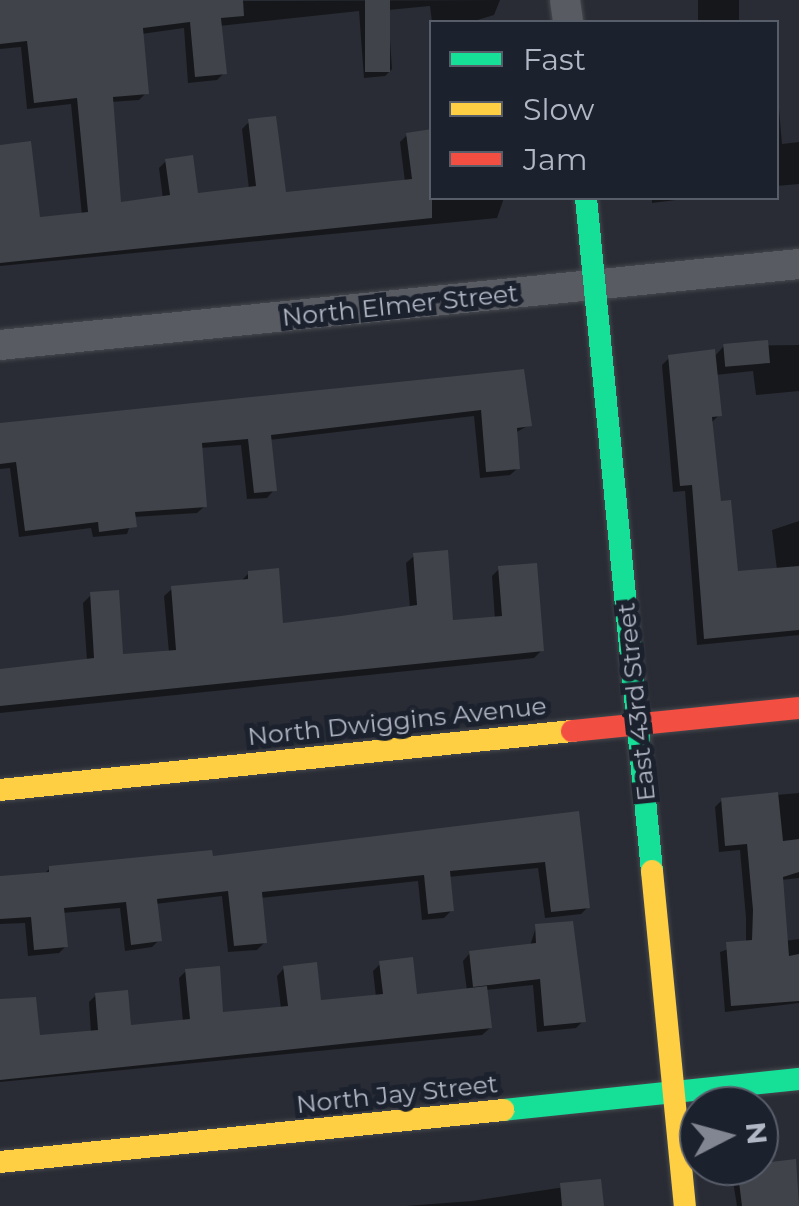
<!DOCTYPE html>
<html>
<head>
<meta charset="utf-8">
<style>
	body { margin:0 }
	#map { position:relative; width:799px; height:1206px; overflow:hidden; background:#292c34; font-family:Montserrat,sans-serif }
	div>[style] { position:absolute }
	.shadow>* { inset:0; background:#0007; transform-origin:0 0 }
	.building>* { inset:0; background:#40434a; transform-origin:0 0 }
	.roads { filter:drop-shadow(0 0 2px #46494e) drop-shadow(0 0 2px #46494e) }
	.street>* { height:30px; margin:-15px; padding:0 15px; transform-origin:15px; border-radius:15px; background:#585b62 }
	.fast>* { height:22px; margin:-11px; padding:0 11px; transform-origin:11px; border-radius:11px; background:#16e098 }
	.slow>* { height:22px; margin:-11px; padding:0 11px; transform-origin:11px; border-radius:11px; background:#ffcf43 }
	.jam>* { height:22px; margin:-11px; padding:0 11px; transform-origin:11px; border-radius:11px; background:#f24e42 }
	span { translate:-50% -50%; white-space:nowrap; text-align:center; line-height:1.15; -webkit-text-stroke:10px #1c212e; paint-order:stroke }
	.street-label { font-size:25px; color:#b2b7c5 }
	.legend { position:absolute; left:429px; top:20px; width:350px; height:180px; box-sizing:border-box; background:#1c212e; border:2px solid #585d6a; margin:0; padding:12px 18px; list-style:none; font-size:30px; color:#b2b7c5 }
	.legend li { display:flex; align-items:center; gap:20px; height:50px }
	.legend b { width:50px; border:2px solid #585d6a }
	.north { position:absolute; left:679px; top:1086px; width:100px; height:100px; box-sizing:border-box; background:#1c212e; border:2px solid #585d6a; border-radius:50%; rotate:84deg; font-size:28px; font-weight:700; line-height:40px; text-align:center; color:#b2b7c5 }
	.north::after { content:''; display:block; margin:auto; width:35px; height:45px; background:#828692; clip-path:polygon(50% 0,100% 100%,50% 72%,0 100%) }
</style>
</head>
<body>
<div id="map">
	<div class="shadow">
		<i style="clip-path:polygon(500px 0,494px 15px,471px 22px,432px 22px,430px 6px,388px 10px,392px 69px,385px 76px,364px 78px,359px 11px,219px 26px,224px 73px,217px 80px,188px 83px,184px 28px,141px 34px,146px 93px,139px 100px,110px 102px,119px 205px,163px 199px,159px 168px,166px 161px,196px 196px,249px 189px,242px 129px,249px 122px,284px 194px,405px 182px,400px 142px,407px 135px,432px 198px,504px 198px,497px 218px,0 266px,0 147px,38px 220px,82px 216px,71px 104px,27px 109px,21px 47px,0 49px,0 2px)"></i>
		<i style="left:698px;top:0;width:41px;height:22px"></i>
		<i style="clip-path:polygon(776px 73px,782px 144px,799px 142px,799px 184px,776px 186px)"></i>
		<i style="clip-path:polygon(652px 198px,692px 198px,652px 203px)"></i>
		<i style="clip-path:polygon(799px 345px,799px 391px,756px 395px,753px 371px,715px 375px,719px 415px,712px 422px,718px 504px,736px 573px,777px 570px,772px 530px,799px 521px,799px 635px,697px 645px,685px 491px,673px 492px,662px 365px,669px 358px,713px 358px,724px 346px)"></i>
		<i style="clip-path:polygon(522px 371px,529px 425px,515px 433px,518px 468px,510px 475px,480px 478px,474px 416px,269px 440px,274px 490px,267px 498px,247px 499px,241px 445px,200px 448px,205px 506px,197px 513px,133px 517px,127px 534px,93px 537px,91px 528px,19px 537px,10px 468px,0 469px,0 424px)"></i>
		<i style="clip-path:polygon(414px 556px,451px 623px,495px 620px,492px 576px,499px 569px,541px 651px,534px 658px,0 713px,0 671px,87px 661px,83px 603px,91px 595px,121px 656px,169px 653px,164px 596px,172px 589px,240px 582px,249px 573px,281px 626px,410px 608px,406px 563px)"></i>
		<i style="clip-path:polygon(799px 793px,799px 878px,781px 880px,785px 941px,799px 939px,799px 1003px,725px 1012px,720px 952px,746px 943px,746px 918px,740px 850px,719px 852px,715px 807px,722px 800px)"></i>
		<i style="clip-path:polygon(577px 814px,588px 907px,581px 914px,545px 918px,538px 868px,448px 877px,452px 910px,444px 918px,422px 920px,418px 881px,260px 898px,265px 942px,257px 950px,228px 952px,222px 896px,155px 904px,159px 940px,152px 947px,125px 951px,120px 908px,62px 913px,66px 946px,59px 953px,28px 956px,25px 923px,0 924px,0 880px,43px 875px,50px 868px,210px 858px)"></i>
		<i style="clip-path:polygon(536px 927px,583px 1021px,576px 1028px,537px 1032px,533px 985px,485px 990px,490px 1028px,482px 1035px,0 1082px,0 1002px,38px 1038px,91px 1033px,89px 1002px,96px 995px,129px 1028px,183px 1022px,179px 978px,186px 971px,221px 1015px,281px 1009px,277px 976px,284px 968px,319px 1002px,376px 997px,373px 971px,380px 964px,415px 997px,467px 991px,463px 961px,470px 953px,530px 946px)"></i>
		<i style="clip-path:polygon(738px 1168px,799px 1206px,737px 1206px,732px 1175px)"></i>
		<i style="clip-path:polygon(599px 1182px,601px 1206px,406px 1206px,472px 1201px)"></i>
	</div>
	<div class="building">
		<i style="clip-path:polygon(0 0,243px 0,244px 16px,221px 18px,227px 74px,195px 77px,190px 22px,143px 28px,149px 94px,113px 97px,121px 202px,170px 195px,165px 159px,193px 155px,198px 193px,256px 186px,248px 119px,276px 116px,286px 192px,412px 179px,406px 133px,432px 129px,432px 218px,0 263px,0 145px,31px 141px,40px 217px,88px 212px,77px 98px,34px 103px,27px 41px,0 44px)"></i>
		<i style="left:365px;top:0;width:25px;height:72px"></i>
		<i style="left:768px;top:340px;width:23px;height:45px;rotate:85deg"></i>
		<i style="clip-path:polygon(715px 349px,722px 416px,712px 417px,721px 501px,731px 500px,738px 571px,799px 566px,799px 630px,704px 639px,692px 485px,680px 486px,668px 355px)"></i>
		<i style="clip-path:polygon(524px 369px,532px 426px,517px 428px,520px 469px,486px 472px,481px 410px,271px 435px,277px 491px,254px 493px,248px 439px,202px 443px,207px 507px,135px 512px,137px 527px,99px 532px,98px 522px,25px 531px,16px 462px,0 464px,0 423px)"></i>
		<i style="clip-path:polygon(448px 550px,453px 620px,502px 616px,498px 566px,537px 563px,544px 651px,0 706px,0 669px,94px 658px,90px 592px,119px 590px,123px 654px,176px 650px,171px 586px,248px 579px,248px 571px,279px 568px,283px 623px,341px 616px,417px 605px,413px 553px)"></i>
		<i style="clip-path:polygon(778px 792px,783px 841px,799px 839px,799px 872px,783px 877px,789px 956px,799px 954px,799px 1001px,731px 1006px,726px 942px,752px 940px,753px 910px,747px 844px,725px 846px,721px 798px)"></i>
		<i style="clip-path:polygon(579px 811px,590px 908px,551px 912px,545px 862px,450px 871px,454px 911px,428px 914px,424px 875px,262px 892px,267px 943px,234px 946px,228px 891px,157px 899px,162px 941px,131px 945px,126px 902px,64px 908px,68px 947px,34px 950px,31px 917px,0 919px,0 876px,49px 872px,49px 866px,212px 850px,213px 856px)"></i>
		<i style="clip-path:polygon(573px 921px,586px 1022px,544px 1026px,540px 979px,473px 987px,469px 951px,536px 943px,535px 924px)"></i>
		<i style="clip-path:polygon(413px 957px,417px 994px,487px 986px,492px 1028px,0 1080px,0 999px,36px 997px,40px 1035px,98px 1030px,95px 993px,128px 990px,131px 1025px,190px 1019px,185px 969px,220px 966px,223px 1012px,288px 1006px,283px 966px,317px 962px,321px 1000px,383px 994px,379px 961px)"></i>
		<i style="clip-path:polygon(796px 1159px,799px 1206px,742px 1206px,737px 1166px)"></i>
		<i style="clip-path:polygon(601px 1179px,604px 1206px,562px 1206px,560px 1183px)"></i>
	</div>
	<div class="roads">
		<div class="street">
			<i style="left:565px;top:0;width:22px;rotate:82deg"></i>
			<i style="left:0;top:345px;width:803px;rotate:-5.79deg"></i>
		</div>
		<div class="fast">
			<i style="left:586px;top:198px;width:676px;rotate:84.4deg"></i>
			<i style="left:503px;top:1110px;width:298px;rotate:-6deg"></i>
		</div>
		<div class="slow">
			<i style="left:0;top:790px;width:575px;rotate:-5.89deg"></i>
			<i style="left:652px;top:871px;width:337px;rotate:84.4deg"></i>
			<i style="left:0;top:1162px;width:506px;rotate:-5.9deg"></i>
		</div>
		<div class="jam">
			<i style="left:572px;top:731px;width:228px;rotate:-5.8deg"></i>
		</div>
	</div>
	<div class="street-label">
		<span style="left:400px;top:305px;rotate:-6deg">North Elmer Street</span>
		<span style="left:636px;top:702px;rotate:-96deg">East 43rd Street</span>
		<span style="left:397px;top:721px;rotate:-6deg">North Dwiggins Avenue</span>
		<span style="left:397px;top:1094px;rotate:-6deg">North Jay Street</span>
	</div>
	<ul class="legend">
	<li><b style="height:12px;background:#16e098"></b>Fast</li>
	<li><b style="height:12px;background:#ffcf43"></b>Slow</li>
	<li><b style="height:12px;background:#f24e42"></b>Jam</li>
	</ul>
	<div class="north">N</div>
</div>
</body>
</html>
